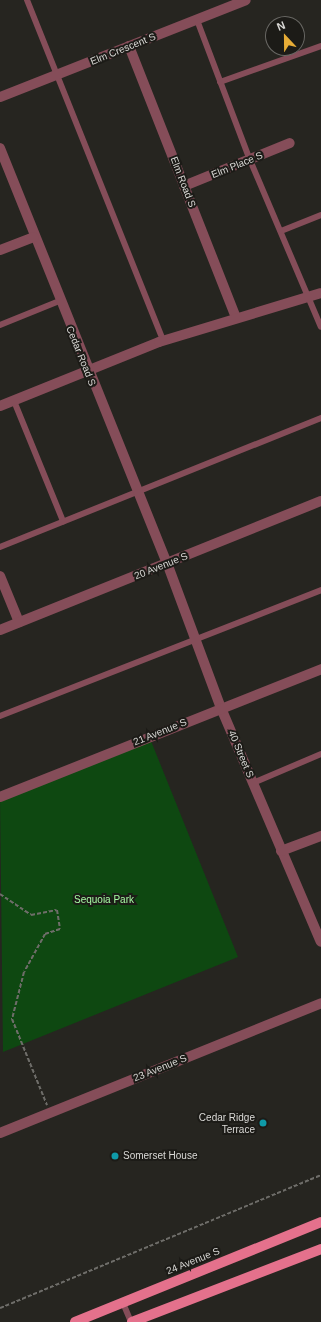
<!DOCTYPE html>
<html>
<head>
<meta charset="utf-8">
<style>
	body { margin:0 }
	#map { position:relative; width:321px; height:1322px; overflow:hidden; background:#262520; font-family:Arial,sans-serif }
	div>[style] { position:absolute }
	.green>* { inset:0; background:#0e4811 }
	.path>* { height:2px; margin-top:-1px; transform-origin:0; background:repeating-linear-gradient(90deg,#6e6d69 0 4px,transparent 0 6px) }
	.service>* { height:6px; margin:-3px; padding:0 3px; transform-origin:3px; border-radius:3px; background:#854d59 }
	.minor>* { height:10px; margin:-5px; padding:0 5px; transform-origin:5px; border-radius:5px; background:#854d59 }
	.tertiary>* { height:10px; margin:-5px; padding:0 5px; transform-origin:5px; border-radius:5px; background:#854d59 }
	.primary>* { height:10px; margin:-5px; padding:0 5px; transform-origin:5px; border-radius:5px; background:#e4718c }
	.dots>* { width:11px; height:11px; translate:-50% -50%; box-sizing:border-box; border:2px solid #1c1b17; border-radius:50% }
	span { translate:-50% -50%; white-space:nowrap; text-align:center; line-height:1.15; -webkit-text-stroke:4px #1c1b17; paint-order:stroke }
	.street-label { font-size:10px; color:#dad9d6 }
	.park-label { font-size:10px; color:#a7faa4 }
	.poi-label { font-size:10px; color:#dad9d6 }
	.right { translate:-100% -50%; text-align:right }
	.left { translate:0 -50%; text-align:left }
	.north { position:absolute; left:265px; top:16px; width:40px; height:40px; box-sizing:border-box; background:#1c1b17; border:1px solid #686763; border-radius:50%; rotate:338deg; font-size:11px; font-weight:700; line-height:16px; text-align:center; color:#dad9d6 }
	.north::after { content:''; display:block; margin:auto; width:14px; height:18px; background:#e6ac36; clip-path:polygon(50% 0,100% 100%,50% 72%,0 100%) }
</style>
</head>
<body>
<div id="map">
	<div class="green">
		<i style="clip-path:polygon(149px 736px,238px 957px,3px 1052px,0 797px)"></i>
	</div>
	<div class="path">
		<i style="left:0;top:894px;width:37px;rotate:34deg"></i>
		<i style="left:31px;top:915px;width:26px;rotate:-11deg"></i>
		<i style="left:57px;top:910px;width:19px;rotate:81deg"></i>
		<i style="left:60px;top:929px;width:16px;rotate:162deg"></i>
		<i style="left:45px;top:934px;width:43px;rotate:118.9deg"></i>
		<i style="left:24px;top:972px;width:49px;rotate:104.3deg"></i>
		<i style="left:12px;top:1019px;width:93px;rotate:67.9deg"></i>
		<i style="left:0;top:1308px;width:347px;rotate:-22.5deg"></i>
	</div>
	<div class="service">
		<i style="left:27px;top:0;width:366px;rotate:68.2deg"></i>
		<i style="left:197px;top:20px;width:150px;rotate:69.3deg"></i>
		<i style="left:250px;top:160px;width:181px;rotate:67deg"></i>
		<i style="left:220px;top:82px;width:107px;rotate:-19.6deg"></i>
		<i style="left:281px;top:231px;width:43px;rotate:-21.8deg"></i>
		<i style="left:0;top:325px;width:64px;rotate:-22.1deg"></i>
		<i style="left:14px;top:401px;width:130px;rotate:67.8deg"></i>
		<i style="left:0;top:547px;width:346px;rotate:-21.9deg"></i>
		<i style="left:0;top:716px;width:345px;rotate:-21.4deg"></i>
		<i style="left:253px;top:783px;width:74px;rotate:-23.1deg"></i>
		<i style="left:123px;top:1303px;width:21px;rotate:67deg"></i>
	</div>
	<div class="minor">
		<i style="left:129px;top:46px;width:291px;rotate:68.5deg"></i>
		<i style="left:0;top:97px;width:264px;rotate:-21.5deg"></i>
		<i style="left:0;top:148px;width:447px;rotate:68.1deg"></i>
		<i style="left:167px;top:563px;width:155px;rotate:69.6deg"></i>
		<i style="left:221px;top:708px;width:254px;rotate:66.9deg"></i>
		<i style="left:184px;top:186px;width:114px;rotate:-22.1deg"></i>
		<i style="left:0;top:250px;width:36px;rotate:-21deg"></i>
		<i style="left:0;top:406px;width:171px;rotate:-21.9deg"></i>
		<i style="left:159px;top:342px;width:169px;rotate:-16.8deg"></i>
		<i style="left:0;top:576px;width:50px;rotate:67.6deg"></i>
		<i style="left:0;top:797px;width:346px;rotate:-21.7deg"></i>
		<i style="left:281px;top:851px;width:43px;rotate:-20.6deg"></i>
		<i style="left:0;top:1133px;width:346px;rotate:-22deg"></i>
	</div>
	<div class="tertiary">
		<i style="left:0;top:630px;width:346px;rotate:-21.9deg"></i>
	</div>
	<div class="primary">
		<i style="left:75px;top:1322px;width:266px;rotate:-22.1deg"></i>
		<i style="left:132px;top:1322px;width:203px;rotate:-21.1deg"></i>
	</div>
	<div class="dots">
		<i style="left:263px;top:1123px;background:#0f9aa8"></i>
		<i style="left:115px;top:1156px;background:#0f9aa8"></i>
	</div>
	<div class="street-label">
		<span style="left:123px;top:49px;rotate:-22deg">Elm Crescent S</span>
		<span style="left:237px;top:165px;rotate:-22deg">Elm Place S</span>
		<span style="left:183px;top:182px;rotate:69deg">Elm Road S</span>
		<span style="left:81px;top:356px;rotate:68deg">Cedar Road S</span>
		<span style="left:161px;top:566px;rotate:-22deg">20 Avenue S</span>
		<span style="left:160px;top:732px;rotate:-22deg">21 Avenue S</span>
		<span style="left:241px;top:754px;rotate:67deg">40 Street S</span>
		<span style="left:160px;top:1068px;rotate:-22deg">23 Avenue S</span>
		<span style="left:193px;top:1261px;rotate:-22deg">24 Avenue S</span>
	</div>
	<div class="park-label">
		<span style="left:104px;top:900px">Sequoia Park</span>
	</div>
	<div class="poi-label">
		<span class="right" style="left:255px;top:1123px">Cedar Ridge<br>Terrace</span>
		<span class="left" style="left:123px;top:1156px">Somerset House</span>
	</div>
	<div class="north">N</div>
</div>
</body>
</html>
